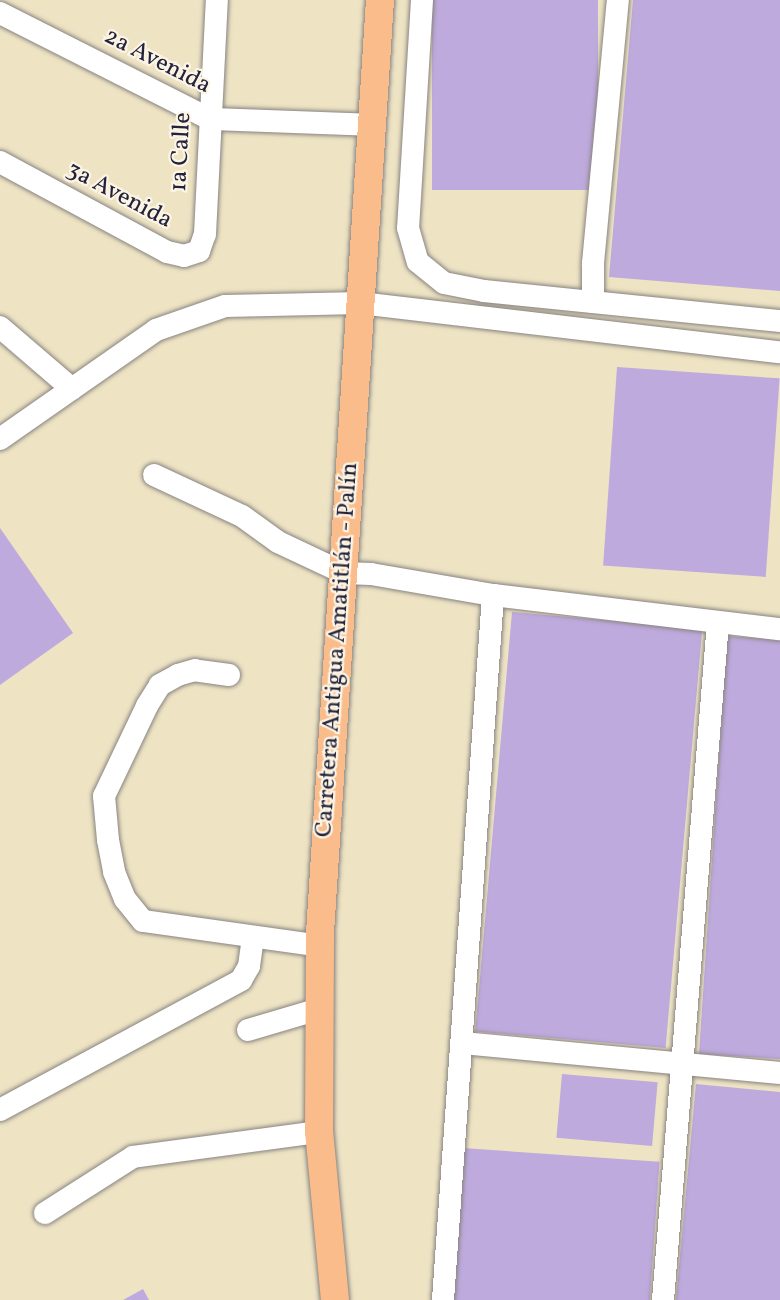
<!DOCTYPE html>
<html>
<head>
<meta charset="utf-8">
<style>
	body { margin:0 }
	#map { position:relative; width:780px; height:1300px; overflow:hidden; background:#eee4c4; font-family:Vollkorn,serif }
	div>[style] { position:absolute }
	.building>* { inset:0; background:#beaadd; transform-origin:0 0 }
	.roads { filter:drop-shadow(0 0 2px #888380) drop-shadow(0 0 2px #888380) }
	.minor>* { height:22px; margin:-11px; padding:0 11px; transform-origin:11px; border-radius:11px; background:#fff }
	.major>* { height:28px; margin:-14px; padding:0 14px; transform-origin:14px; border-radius:14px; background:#fabc8b }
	span { translate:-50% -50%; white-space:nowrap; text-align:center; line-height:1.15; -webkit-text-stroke:4.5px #fcf5e5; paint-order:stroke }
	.street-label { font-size:24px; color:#22223b }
</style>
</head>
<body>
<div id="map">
	<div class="building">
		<i style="left:432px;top:0;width:166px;height:190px"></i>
		<i style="clip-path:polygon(633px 0,780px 0,780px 291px,609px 277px)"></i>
		<i style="left:617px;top:367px;width:163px;height:199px;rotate:4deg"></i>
		<i style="clip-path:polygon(0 528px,73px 633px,0 685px)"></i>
		<i style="left:512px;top:612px;width:191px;height:421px;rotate:5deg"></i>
		<i style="clip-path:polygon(727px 636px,780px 640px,780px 1059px,699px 1054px)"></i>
		<i style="left:562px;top:1074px;width:96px;height:64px;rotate:5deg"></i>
		<i style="clip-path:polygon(696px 1084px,780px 1092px,780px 1300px,676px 1300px)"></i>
		<i style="left:463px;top:1148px;width:197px;height:152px;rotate:4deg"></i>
		<i style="clip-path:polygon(143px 1289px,149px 1300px,123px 1300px)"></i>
	</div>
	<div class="roads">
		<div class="minor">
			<i style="left:422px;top:0;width:228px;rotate:93.5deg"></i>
			<i style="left:408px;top:228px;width:35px;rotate:74deg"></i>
			<i style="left:418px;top:262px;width:33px;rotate:39deg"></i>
			<i style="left:444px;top:283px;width:41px;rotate:11.3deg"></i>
			<i style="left:484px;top:291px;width:298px;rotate:5.8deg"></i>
			<i style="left:0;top:13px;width:235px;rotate:26.8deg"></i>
			<i style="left:210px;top:119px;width:161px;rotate:2.1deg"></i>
			<i style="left:0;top:162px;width:190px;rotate:28.3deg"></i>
			<i style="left:167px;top:252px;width:17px;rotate:13deg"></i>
			<i style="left:184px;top:256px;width:16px;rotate:-18deg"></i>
			<i style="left:199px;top:251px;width:18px;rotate:-71deg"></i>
			<i style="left:205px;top:234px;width:234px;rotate:-87.1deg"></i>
			<i style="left:593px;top:302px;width:39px;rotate:-90deg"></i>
			<i style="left:593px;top:263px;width:264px;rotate:-84.6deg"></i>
			<i style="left:0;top:327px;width:95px;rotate:40.7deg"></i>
			<i style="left:0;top:439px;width:190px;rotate:-34.9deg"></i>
			<i style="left:156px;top:330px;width:73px;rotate:-19.2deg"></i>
			<i style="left:225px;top:306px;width:135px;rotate:-1.3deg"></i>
			<i style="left:360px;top:303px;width:423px;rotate:6.7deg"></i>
			<i style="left:154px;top:475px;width:97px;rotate:25deg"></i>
			<i style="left:242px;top:516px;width:44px;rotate:35.8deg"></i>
			<i style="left:278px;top:542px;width:73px;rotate:25.2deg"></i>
			<i style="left:344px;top:573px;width:27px;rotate:2deg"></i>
			<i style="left:371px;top:574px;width:124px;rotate:9.8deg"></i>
			<i style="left:493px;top:595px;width:289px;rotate:6.8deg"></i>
			<i style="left:229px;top:675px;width:34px;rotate:-172deg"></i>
			<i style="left:195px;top:670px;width:18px;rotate:164deg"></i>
			<i style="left:178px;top:675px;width:21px;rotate:151deg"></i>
			<i style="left:160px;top:685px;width:25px;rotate:122deg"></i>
			<i style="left:147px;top:706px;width:100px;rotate:115.5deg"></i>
			<i style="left:104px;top:796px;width:44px;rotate:84.8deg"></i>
			<i style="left:108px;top:840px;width:33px;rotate:79deg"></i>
			<i style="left:114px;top:872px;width:29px;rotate:68deg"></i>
			<i style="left:125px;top:899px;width:28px;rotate:51deg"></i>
			<i style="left:143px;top:921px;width:179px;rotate:8deg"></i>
			<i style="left:248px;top:1030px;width:74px;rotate:-16.5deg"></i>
			<i style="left:463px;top:1043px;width:318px;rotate:5.4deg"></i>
			<i style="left:0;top:1110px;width:274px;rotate:-28.3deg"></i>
			<i style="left:241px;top:980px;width:16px;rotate:-60deg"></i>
			<i style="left:249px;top:966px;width:28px;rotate:-82deg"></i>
			<i style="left:45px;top:1213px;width:104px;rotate:-32.5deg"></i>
			<i style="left:133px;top:1157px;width:188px;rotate:-7.7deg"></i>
			<i style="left:443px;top:1300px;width:707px;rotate:-85.94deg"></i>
			<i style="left:663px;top:1300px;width:679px;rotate:-85.36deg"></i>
		</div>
		<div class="major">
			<i style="left:335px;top:1300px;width:169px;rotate:-95.4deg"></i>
			<i style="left:319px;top:1132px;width:199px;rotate:-89.7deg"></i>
			<i style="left:320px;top:933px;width:935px;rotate:-86.32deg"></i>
		</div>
	</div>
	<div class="street-label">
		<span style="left:157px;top:62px;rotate:27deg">2a Avenida</span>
		<span style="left:182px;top:152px;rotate:-87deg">1a Calle</span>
		<span style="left:119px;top:196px;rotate:28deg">3a Avenida</span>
		<span style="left:338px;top:650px;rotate:-86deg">Carretera Antigua Amatitlán - Palín</span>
	</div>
</div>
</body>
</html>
